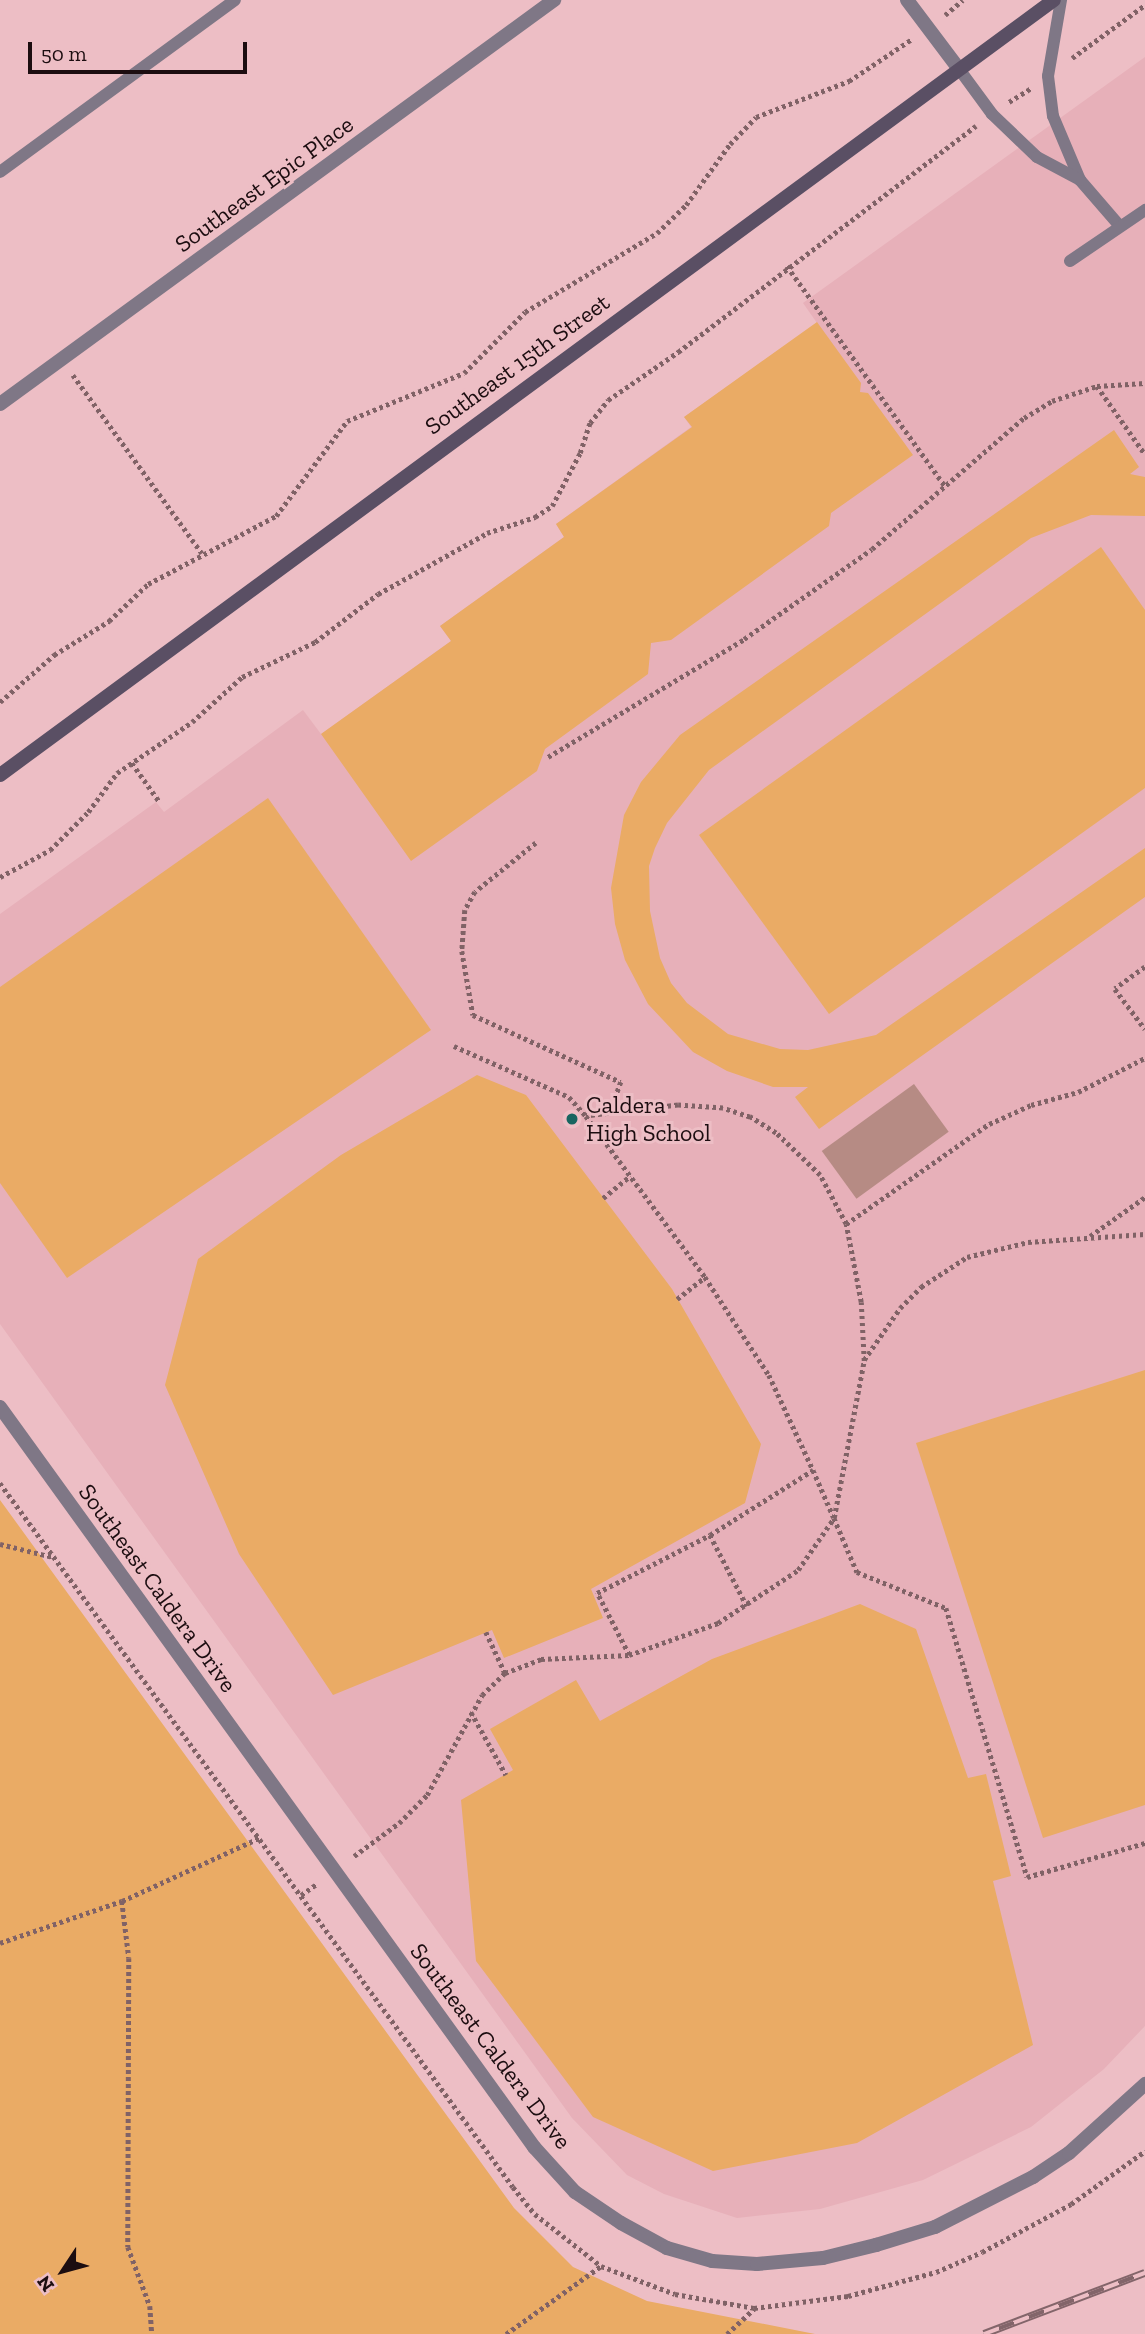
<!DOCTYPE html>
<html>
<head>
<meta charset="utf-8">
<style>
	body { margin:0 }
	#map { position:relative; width:1145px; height:2334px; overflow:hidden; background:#edbec5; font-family:"Zilla Slab",serif }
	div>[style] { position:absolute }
	.built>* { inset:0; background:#e7b0b9 }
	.green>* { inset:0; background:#eaab65 }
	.building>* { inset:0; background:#b68b84; transform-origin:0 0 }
	.path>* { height:4.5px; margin-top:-2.25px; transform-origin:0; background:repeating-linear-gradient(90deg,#806266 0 3.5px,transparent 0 7px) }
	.service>* { height:12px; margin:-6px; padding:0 6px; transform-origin:6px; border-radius:6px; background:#7f7786 }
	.minor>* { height:14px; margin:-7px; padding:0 7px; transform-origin:7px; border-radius:7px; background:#7f7786 }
	.tertiary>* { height:14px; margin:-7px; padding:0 7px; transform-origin:7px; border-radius:7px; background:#7f7786 }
	.secondary>* { height:14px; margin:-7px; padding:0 7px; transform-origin:7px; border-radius:7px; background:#5a4f64 }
	.rail>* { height:8px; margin-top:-4px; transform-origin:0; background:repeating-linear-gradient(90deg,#edbec5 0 16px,#83656a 0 32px); box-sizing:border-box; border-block:2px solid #83656a }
	.dots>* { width:19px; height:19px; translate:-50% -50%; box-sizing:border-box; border:4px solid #edbec5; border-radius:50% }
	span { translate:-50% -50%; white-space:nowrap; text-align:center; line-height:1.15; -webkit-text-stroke:6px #edbec5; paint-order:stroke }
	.street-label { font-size:24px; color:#1c0d10 }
	.poi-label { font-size:24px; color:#1c0d10 }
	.left { translate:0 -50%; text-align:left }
	.north { position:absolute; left:28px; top:2236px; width:70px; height:70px; -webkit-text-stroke:5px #edbec5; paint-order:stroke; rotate:234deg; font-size:19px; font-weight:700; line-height:28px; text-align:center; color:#1c0d10 }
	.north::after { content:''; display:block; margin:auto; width:24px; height:32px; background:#1c0d10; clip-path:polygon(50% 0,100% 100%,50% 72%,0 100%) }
	.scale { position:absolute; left:28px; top:42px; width:219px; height:32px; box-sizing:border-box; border:4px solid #1c0d10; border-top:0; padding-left:9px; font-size:21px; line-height:24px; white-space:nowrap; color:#1c0d10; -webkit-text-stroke:5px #edbec5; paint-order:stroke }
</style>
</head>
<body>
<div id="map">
	<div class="built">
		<i style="clip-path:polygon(1145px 57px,1145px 2026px,1104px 2069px,1031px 2127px,923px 2180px,820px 2209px,737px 2218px,664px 2194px,627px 2175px,572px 2118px,0 1324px,0 914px,156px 802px,164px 812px,303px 710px,321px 734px,451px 641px,440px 626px,564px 537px,556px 524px,691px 427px,684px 417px,817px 323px,803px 303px)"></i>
	</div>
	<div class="green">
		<i style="clip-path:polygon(817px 322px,861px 383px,860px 392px,868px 393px,913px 455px,831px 513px,829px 526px,671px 640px,651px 643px,648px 674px,545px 749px,537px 771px,411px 861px,321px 734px,451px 641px,440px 626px,564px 537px,556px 524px,692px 427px,684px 417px)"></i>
		<i style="clip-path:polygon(1114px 430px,1139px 467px,1130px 474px,1145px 477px,1145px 516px,1091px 515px,1031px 538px,709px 770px,667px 823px,655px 848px,649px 866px,650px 911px,660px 958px,671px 983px,687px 1003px,728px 1034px,780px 1049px,808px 1050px,876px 1035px,1145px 848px,1145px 897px,819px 1129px,795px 1097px,808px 1087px,773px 1087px,727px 1071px,693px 1052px,648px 1004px,625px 960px,615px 924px,611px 888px,624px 815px,641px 782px,680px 735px)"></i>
		<i style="clip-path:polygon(1101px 547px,1145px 610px,1145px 788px,829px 1014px,699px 835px)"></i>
		<i style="clip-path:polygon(268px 798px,431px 1030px,67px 1278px,0 1183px,0 987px)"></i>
		<i style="clip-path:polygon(477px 1075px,526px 1095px,672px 1289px,761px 1444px,745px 1503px,591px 1589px,603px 1618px,504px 1658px,492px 1630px,333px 1695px,239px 1554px,165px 1385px,198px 1259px,341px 1155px)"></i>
		<i style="clip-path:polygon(1145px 1370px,1145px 1805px,1043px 1838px,916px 1443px)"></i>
		<i style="clip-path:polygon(0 1500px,514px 2208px,573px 2267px,647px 2301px,815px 2334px,0 2334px)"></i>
		<i style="clip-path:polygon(860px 1604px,916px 1629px,968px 1778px,986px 1774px,1011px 1876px,993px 1881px,1033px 2045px,857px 2143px,713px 2171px,593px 2117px,476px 1961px,461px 1800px,513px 1770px,490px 1729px,576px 1680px,600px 1721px,712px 1659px)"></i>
	</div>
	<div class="building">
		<i style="left:914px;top:1084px;width:59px;height:114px;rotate:54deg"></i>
	</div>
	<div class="path">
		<i style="left:945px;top:15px;width:23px;rotate:-40deg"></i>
		<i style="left:1072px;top:58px;width:90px;rotate:-36deg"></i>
		<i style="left:1009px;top:102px;width:26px;rotate:-32deg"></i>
		<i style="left:787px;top:266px;width:271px;rotate:54.3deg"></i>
		<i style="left:73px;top:375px;width:220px;rotate:54.1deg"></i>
		<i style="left:1097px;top:386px;width:83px;rotate:54.8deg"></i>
		<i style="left:0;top:702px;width:72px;rotate:-41deg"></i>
		<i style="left:54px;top:655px;width:65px;rotate:-31.7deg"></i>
		<i style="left:109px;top:621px;width:54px;rotate:-43.5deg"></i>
		<i style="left:148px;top:584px;width:145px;rotate:-28deg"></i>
		<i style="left:276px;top:516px;width:119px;rotate:-53.2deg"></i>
		<i style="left:347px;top:421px;width:126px;rotate:-22.3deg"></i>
		<i style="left:464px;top:373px;width:86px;rotate:-45deg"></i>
		<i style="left:525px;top:312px;width:154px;rotate:-30.9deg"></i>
		<i style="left:657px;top:233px;width:40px;rotate:-44deg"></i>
		<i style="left:686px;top:205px;width:75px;rotate:-54.2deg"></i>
		<i style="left:730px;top:144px;width:37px;rotate:-46deg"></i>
		<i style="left:756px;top:117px;width:100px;rotate:-21.2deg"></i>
		<i style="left:849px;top:81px;width:76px;rotate:-33.7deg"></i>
		<i style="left:548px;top:757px;width:229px;rotate:-31deg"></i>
		<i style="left:744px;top:639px;width:156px;rotate:-35.1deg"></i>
		<i style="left:872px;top:549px;width:201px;rotate:-40.8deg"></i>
		<i style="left:1024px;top:418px;width:33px;rotate:-31deg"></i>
		<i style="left:1052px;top:401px;width:47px;rotate:-18.4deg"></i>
		<i style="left:1097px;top:386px;width:48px;rotate:-3.6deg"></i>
		<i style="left:132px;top:763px;width:47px;rotate:54.6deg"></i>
		<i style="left:536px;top:843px;width:78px;rotate:141.2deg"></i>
		<i style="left:475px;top:892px;width:21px;rotate:119deg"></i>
		<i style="left:465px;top:910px;width:41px;rotate:94.2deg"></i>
		<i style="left:462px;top:951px;width:65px;rotate:80.2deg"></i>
		<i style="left:473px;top:1015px;width:162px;rotate:24.4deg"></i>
		<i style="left:621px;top:1082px;width:33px;rotate:110deg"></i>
		<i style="left:0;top:877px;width:57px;rotate:-28.4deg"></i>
		<i style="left:50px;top:850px;width:54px;rotate:-45deg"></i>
		<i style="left:88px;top:812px;width:49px;rotate:-53.4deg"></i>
		<i style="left:117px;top:773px;width:91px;rotate:-34.2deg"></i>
		<i style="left:192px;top:722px;width:67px;rotate:-42deg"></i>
		<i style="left:242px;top:677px;width:81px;rotate:-25.6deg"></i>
		<i style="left:315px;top:642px;width:79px;rotate:-37.3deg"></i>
		<i style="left:378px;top:594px;width:125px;rotate:-29.2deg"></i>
		<i style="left:487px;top:533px;width:51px;rotate:-18.4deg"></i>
		<i style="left:535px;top:517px;width:20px;rotate:-33deg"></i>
		<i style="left:552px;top:506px;width:60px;rotate:-62.2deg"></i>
		<i style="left:580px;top:453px;width:32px;rotate:-72deg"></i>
		<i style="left:590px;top:423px;width:29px;rotate:-52deg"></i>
		<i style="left:608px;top:400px;width:85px;rotate:-34.4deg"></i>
		<i style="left:678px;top:352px;width:374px;rotate:-37.2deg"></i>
		<i style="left:1145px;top:967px;width:37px;rotate:144deg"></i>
		<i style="left:1115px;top:989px;width:50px;rotate:53.1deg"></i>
		<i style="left:454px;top:1046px;width:126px;rotate:23.9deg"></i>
		<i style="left:569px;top:1097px;width:25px;rotate:48deg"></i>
		<i style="left:603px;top:1198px;width:35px;rotate:-39deg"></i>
		<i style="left:846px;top:1224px;width:174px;rotate:-35deg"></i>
		<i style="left:989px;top:1124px;width:46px;rotate:-24.3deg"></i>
		<i style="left:1031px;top:1105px;width:49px;rotate:-15.5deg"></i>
		<i style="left:1078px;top:1092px;width:75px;rotate:-26.9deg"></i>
		<i style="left:1090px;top:1236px;width:67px;rotate:-35.3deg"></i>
		<i style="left:677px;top:1299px;width:36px;rotate:-38deg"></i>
		<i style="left:864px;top:1360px;width:63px;rotate:-55.3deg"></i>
		<i style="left:900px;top:1308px;width:30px;rotate:-45deg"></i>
		<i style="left:921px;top:1287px;width:55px;rotate:-33.1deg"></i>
		<i style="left:967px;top:1257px;width:63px;rotate:-13.8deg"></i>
		<i style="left:1028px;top:1242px;width:117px;rotate:-3.9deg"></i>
		<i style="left:0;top:1483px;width:871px;rotate:53.92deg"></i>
		<i style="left:513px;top:2187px;width:35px;rotate:51deg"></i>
		<i style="left:535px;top:2214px;width:84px;rotate:38.2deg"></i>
		<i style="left:601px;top:2266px;width:79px;rotate:20.7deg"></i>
		<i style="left:675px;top:2294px;width:80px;rotate:10deg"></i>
		<i style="left:754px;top:2308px;width:95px;rotate:-7.3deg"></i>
		<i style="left:848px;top:2296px;width:91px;rotate:-15.3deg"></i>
		<i style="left:936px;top:2272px;width:50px;rotate:-23.5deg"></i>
		<i style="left:982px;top:2252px;width:101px;rotate:-28.3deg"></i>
		<i style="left:1071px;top:2204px;width:91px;rotate:-35.6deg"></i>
		<i style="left:710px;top:1535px;width:80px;rotate:62.5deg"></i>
		<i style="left:0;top:1544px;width:55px;rotate:13.8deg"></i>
		<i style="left:486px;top:1632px;width:45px;rotate:65.1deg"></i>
		<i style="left:629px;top:1655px;width:70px;rotate:-117.3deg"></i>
		<i style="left:597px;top:1593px;width:127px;rotate:-27.2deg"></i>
		<i style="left:710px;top:1535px;width:122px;rotate:-32.3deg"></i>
		<i style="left:471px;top:1712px;width:72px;rotate:60.9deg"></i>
		<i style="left:354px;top:1856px;width:56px;rotate:-36.3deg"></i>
		<i style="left:399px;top:1823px;width:40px;rotate:-45deg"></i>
		<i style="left:427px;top:1795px;width:114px;rotate:-61.2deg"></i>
		<i style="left:482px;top:1695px;width:32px;rotate:-44deg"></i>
		<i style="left:505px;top:1673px;width:39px;rotate:-21deg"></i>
		<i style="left:541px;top:1659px;width:88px;rotate:-2.6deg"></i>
		<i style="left:629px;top:1655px;width:95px;rotate:-19.8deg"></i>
		<i style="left:718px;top:1623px;width:96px;rotate:-33.5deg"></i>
		<i style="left:798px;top:1570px;width:63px;rotate:-55.3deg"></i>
		<i style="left:834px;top:1518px;width:160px;rotate:-79.2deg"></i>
		<i style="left:864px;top:1361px;width:59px;rotate:-92.9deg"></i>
		<i style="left:861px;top:1302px;width:79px;rotate:-100.9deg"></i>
		<i style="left:846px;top:1224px;width:55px;rotate:-118deg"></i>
		<i style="left:820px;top:1175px;width:61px;rotate:-136.3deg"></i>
		<i style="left:776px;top:1133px;width:31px;rotate:-148deg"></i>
		<i style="left:750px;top:1117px;width:28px;rotate:-162deg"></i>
		<i style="left:723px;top:1108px;width:45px;rotate:-176.2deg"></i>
		<i style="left:678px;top:1105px;width:93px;rotate:173.2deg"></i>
		<i style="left:586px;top:1116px;width:200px;rotate:53.5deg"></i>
		<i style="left:705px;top:1277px;width:117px;rotate:56.9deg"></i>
		<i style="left:769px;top:1375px;width:105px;rotate:65.1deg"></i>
		<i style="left:813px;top:1470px;width:52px;rotate:66.4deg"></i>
		<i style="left:834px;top:1518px;width:59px;rotate:66.9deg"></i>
		<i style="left:857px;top:1572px;width:96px;rotate:22deg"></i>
		<i style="left:946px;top:1608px;width:281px;rotate:73.2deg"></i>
		<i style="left:1027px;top:1877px;width:123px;rotate:-16.1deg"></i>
		<i style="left:301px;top:1895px;width:19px;rotate:-35deg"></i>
		<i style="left:122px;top:1901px;width:57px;rotate:83deg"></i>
		<i style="left:129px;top:1958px;width:289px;rotate:90.2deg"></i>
		<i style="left:128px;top:2247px;width:63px;rotate:69.6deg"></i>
		<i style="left:150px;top:2306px;width:28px;rotate:86deg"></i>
		<i style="left:0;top:1943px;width:129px;rotate:-19deg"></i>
		<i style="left:122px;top:1901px;width:151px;rotate:-24.7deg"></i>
		<i style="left:506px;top:2334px;width:117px;rotate:-35.6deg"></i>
		<i style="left:727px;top:2334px;width:37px;rotate:-43deg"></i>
	</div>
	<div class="service">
		<i style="left:1061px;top:0;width:77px;rotate:99.7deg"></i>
		<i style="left:1048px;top:76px;width:40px;rotate:82.9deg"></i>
		<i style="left:1053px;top:116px;width:69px;rotate:67.1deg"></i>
		<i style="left:1080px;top:180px;width:58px;rotate:49.2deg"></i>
		<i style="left:959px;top:69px;width:56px;rotate:53.7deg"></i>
		<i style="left:992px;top:114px;width:62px;rotate:43.7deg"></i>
		<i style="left:1037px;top:157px;width:49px;rotate:28.1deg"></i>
		<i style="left:0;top:172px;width:291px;rotate:-36.2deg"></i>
		<i style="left:1070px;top:261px;width:91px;rotate:-34.2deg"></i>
	</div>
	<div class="minor">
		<i style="left:907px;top:0;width:86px;rotate:53deg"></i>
		<i style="left:0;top:404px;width:686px;rotate:-36.1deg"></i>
	</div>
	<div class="tertiary">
		<i style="left:0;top:1407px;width:913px;rotate:54.18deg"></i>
		<i style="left:534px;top:2147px;width:61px;rotate:47.7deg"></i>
		<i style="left:575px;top:2192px;width:55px;rotate:34deg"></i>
		<i style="left:621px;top:2223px;width:52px;rotate:28.5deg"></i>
		<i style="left:667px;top:2248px;width:47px;rotate:16.1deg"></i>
		<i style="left:712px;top:2261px;width:45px;rotate:3.8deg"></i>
		<i style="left:757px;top:2264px;width:66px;rotate:-5.2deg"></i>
		<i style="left:823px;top:2258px;width:55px;rotate:-13.8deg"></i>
		<i style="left:876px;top:2245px;width:62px;rotate:-17deg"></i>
		<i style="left:935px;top:2227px;width:110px;rotate:-27deg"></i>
		<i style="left:1033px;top:2177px;width:43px;rotate:-33.7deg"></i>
		<i style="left:1069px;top:2153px;width:103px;rotate:-42.2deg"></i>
	</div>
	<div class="secondary">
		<i style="left:0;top:775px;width:1308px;rotate:-36.33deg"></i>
	</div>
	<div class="rail">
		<i style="left:984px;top:2334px;width:172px;rotate:-20.8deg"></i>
	</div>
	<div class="dots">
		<i style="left:572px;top:1119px;background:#186560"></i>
	</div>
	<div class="street-label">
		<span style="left:264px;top:184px;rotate:-36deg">Southeast Epic Place</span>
		<span style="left:517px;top:364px;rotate:-36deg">Southeast 15th Street</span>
		<span style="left:158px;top:1588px;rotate:54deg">Southeast Caldera Drive</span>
		<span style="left:491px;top:2046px;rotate:53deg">Southeast Caldera Drive</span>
	</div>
	<div class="poi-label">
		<span class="left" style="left:586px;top:1119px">Caldera<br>High School</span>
	</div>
	<div class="north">N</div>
	<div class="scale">50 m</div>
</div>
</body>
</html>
